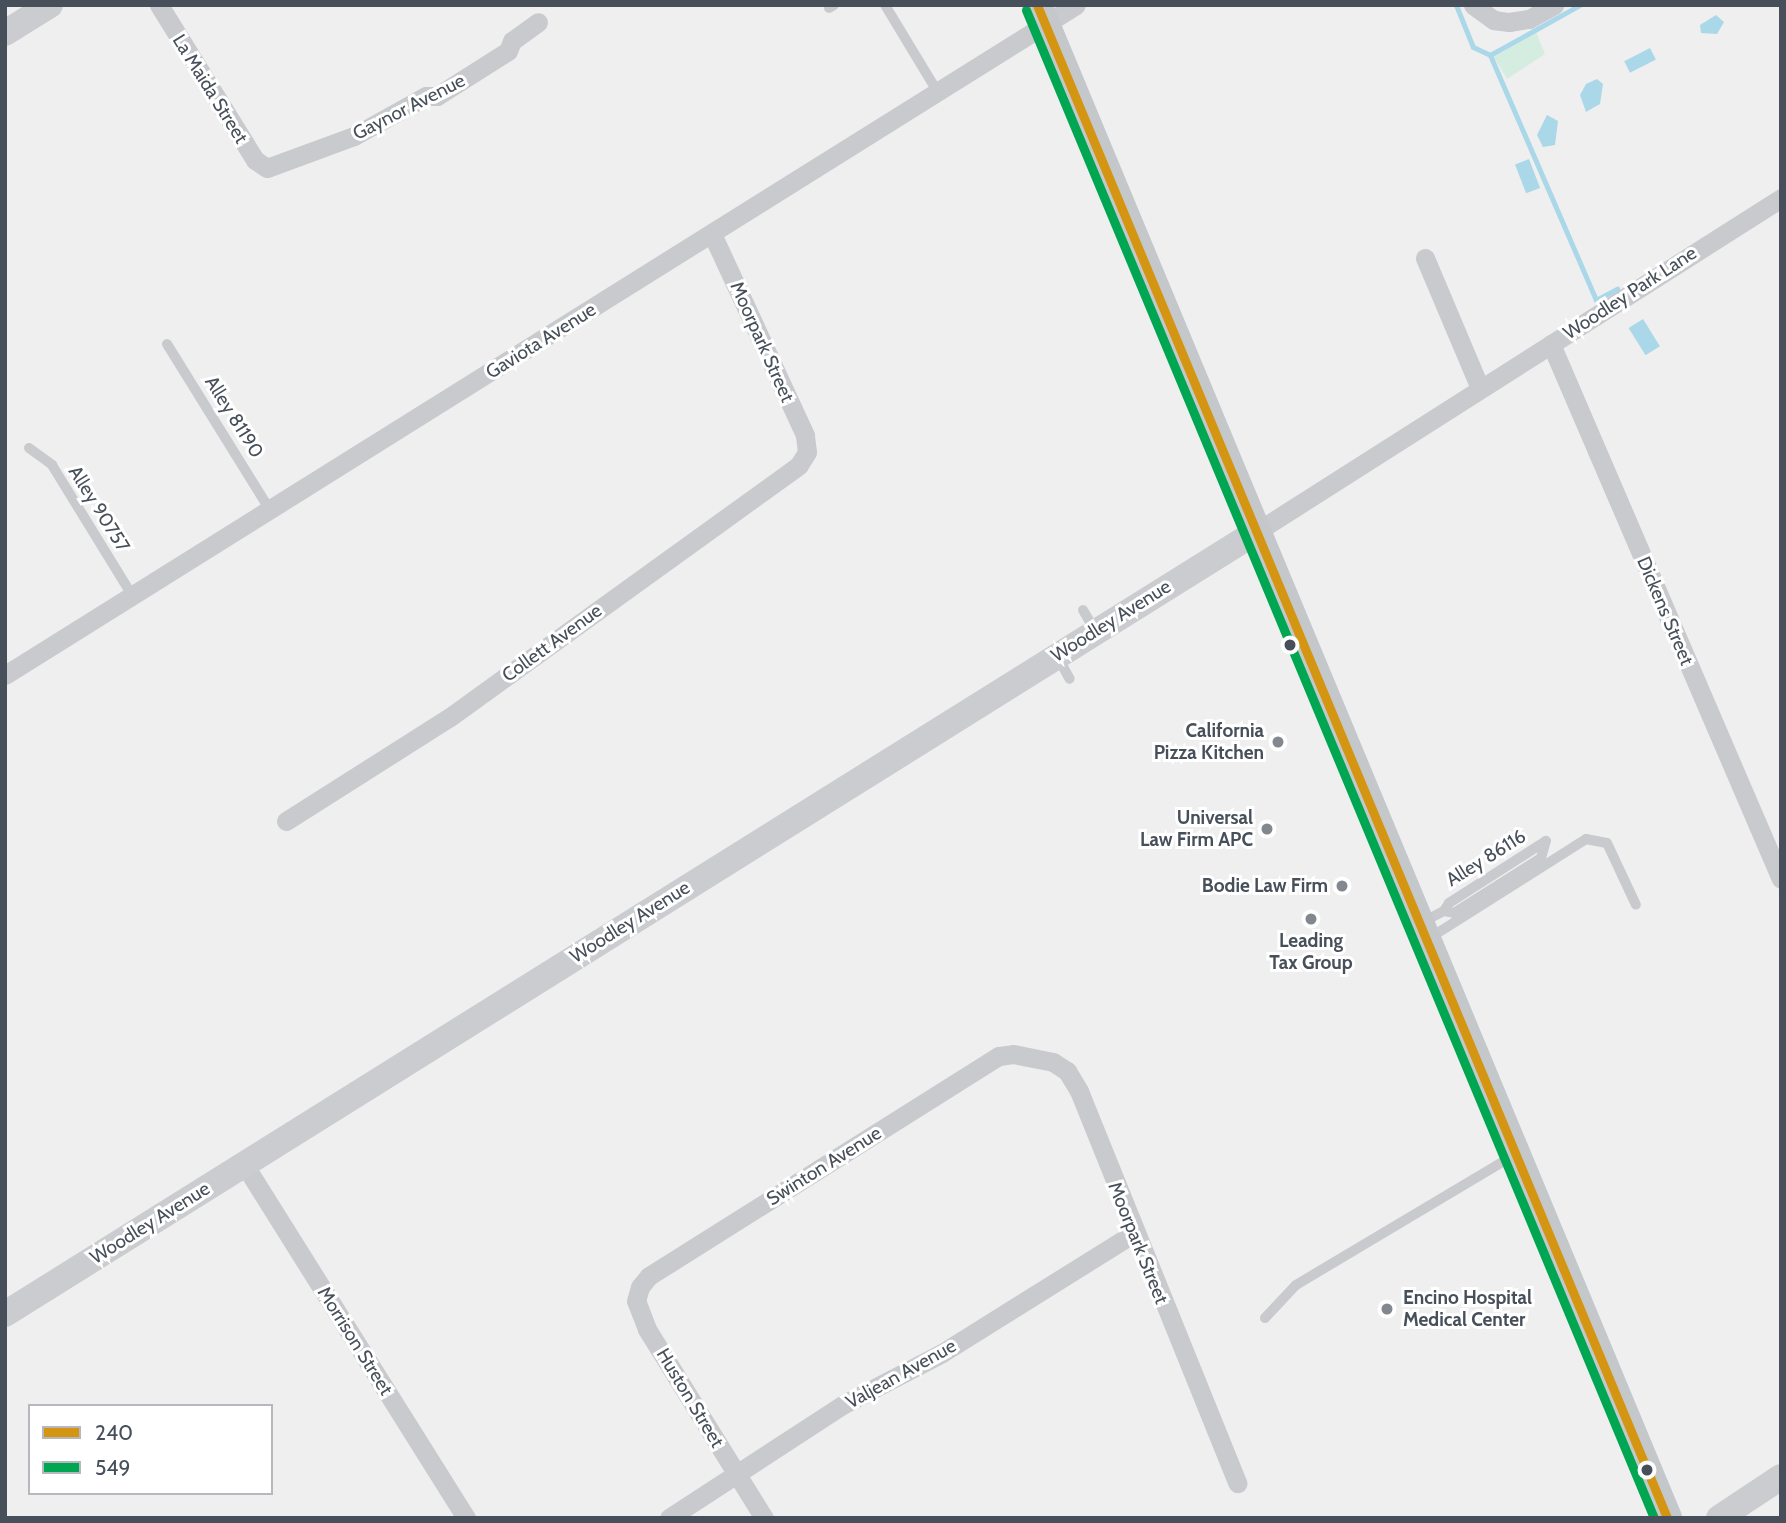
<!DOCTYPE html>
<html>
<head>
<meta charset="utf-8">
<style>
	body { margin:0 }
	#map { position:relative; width:1786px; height:1523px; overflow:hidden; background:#efefef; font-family:Cabin,sans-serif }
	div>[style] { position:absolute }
	.green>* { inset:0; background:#d4ede0 }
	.water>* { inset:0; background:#abd8e9; transform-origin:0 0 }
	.stream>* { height:5px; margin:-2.5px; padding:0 2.5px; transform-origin:2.5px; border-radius:2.5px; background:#abd8e9 }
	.lane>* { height:10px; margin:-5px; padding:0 5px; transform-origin:5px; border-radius:5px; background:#c9cacd }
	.street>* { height:19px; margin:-9.5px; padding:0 9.5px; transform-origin:9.5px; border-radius:9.5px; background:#c9cacd }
	.secondary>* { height:26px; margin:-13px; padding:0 13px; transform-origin:13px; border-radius:13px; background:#cacccf }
	.primary>* { height:30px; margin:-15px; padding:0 15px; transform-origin:15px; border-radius:15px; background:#c5c8cb }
	.bus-1>* { height:9px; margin:-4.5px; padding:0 4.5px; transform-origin:4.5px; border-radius:4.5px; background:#d49512 }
	.bus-2>* { height:9px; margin:-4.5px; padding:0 4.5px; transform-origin:4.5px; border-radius:4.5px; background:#00a651 }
	.dots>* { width:19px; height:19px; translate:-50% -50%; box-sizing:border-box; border:4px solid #fff; border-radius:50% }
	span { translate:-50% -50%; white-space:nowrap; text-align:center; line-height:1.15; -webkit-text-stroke:6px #fff; paint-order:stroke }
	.street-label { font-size:19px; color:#47505a }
	.poi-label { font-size:19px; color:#47505a; font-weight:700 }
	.right { translate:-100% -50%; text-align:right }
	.left { translate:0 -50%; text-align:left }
	.frame { position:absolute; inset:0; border:7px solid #47505a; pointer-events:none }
	.legend { position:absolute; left:28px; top:1404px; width:245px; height:91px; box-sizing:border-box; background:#fff; border:2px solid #b5b9bd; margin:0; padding:9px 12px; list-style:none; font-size:21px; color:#47505a }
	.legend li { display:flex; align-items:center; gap:14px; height:35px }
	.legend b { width:35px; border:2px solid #b5b9bd }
</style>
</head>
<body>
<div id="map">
	<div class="green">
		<i style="clip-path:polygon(1536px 32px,1545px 54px,1507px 79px,1494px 57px)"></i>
	</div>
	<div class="water">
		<i style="clip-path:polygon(1716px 15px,1724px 22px,1717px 34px,1701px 33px,1700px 25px)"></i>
		<i style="left:1650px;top:48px;width:13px;height:29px;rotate:63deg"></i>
		<i style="clip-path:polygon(1597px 79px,1603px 84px,1600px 104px,1586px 112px,1580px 95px,1586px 84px)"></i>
		<i style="clip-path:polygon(1547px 115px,1558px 121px,1555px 145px,1543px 147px,1537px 135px)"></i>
		<i style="left:1529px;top:159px;width:31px;height:15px;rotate:69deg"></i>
		<i style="left:1643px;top:319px;width:32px;height:17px;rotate:58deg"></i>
	</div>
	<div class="stream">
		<i style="left:1456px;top:5px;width:45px;rotate:68deg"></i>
		<i style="left:1473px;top:47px;width:19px;rotate:25deg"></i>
		<i style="left:1490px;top:55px;width:267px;rotate:66.6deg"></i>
		<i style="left:1596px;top:300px;width:24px;rotate:-28deg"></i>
		<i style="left:1490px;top:55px;width:103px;rotate:-29.1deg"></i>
	</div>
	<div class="lane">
		<i style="left:885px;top:5px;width:100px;rotate:58.8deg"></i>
		<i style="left:829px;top:8px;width:6px;rotate:-31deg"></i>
		<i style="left:167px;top:344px;width:195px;rotate:58.2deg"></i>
		<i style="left:29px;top:448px;width:29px;rotate:36deg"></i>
		<i style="left:52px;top:465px;width:153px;rotate:58.4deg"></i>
		<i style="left:1083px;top:610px;width:24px;rotate:60deg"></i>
		<i style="left:1057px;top:656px;width:26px;rotate:61deg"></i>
		<i style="left:1444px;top:911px;width:9px;rotate:-58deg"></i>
		<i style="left:1449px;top:903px;width:115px;rotate:-32.6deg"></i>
		<i style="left:1421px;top:923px;width:26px;rotate:-28deg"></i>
		<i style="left:1444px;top:911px;width:10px;rotate:11deg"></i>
		<i style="left:1454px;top:913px;width:103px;rotate:-32.3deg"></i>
		<i style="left:1541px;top:858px;width:18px;rotate:-74deg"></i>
		<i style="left:1428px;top:939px;width:187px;rotate:-32.3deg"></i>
		<i style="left:1586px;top:839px;width:21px;rotate:11deg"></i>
		<i style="left:1607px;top:843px;width:68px;rotate:64.9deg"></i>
		<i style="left:1265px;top:1318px;width:45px;rotate:-46.8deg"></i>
		<i style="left:1296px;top:1285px;width:252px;rotate:-30.8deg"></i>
	</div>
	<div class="street">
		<i style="left:159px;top:5px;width:182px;rotate:58.2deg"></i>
		<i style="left:255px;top:160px;width:14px;rotate:34deg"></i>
		<i style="left:267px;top:168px;width:93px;rotate:-20.2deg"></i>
		<i style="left:354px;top:136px;width:82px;rotate:-29.1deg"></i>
		<i style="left:426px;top:96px;width:11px"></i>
		<i style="left:437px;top:96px;width:84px;rotate:-32.4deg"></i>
		<i style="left:508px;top:51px;width:11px;rotate:-68deg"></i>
		<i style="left:512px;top:41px;width:32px;rotate:-36deg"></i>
		<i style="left:1473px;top:5px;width:26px;rotate:36deg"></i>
		<i style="left:1494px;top:20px;width:15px;rotate:8deg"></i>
		<i style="left:1509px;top:22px;width:20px;rotate:-9deg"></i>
		<i style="left:1529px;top:19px;width:29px;rotate:-29deg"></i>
		<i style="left:1425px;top:258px;width:141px;rotate:67.1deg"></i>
		<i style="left:1551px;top:344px;width:582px;rotate:66.74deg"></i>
		<i style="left:1256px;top:532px;width:622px;rotate:-32.46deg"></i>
		<i style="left:5px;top:675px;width:1263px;rotate:-32.03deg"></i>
		<i style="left:286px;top:821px;width:194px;rotate:-32.4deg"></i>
		<i style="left:450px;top:717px;width:430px;rotate:-35.8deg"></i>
		<i style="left:799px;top:465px;width:15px;rotate:-58deg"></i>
		<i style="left:807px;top:452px;width:17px;rotate:-97deg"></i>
		<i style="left:805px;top:435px;width:221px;rotate:-114.8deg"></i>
		<i style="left:244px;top:1164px;width:418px;rotate:57.9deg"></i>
		<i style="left:669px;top:1518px;width:209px;rotate:-33.1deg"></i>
		<i style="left:844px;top:1404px;width:110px;rotate:-27.5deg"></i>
		<i style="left:942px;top:1353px;width:226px;rotate:-32deg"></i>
		<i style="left:764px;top:1518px;width:222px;rotate:-121.8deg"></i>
		<i style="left:647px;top:1329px;width:30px;rotate:-111deg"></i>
		<i style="left:636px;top:1301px;width:15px;rotate:-74deg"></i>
		<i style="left:640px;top:1287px;width:14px;rotate:-51deg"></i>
		<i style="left:649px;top:1276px;width:413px;rotate:-32.2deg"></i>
		<i style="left:999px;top:1056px;width:14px;rotate:-8deg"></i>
		<i style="left:1013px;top:1054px;width:41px;rotate:11.3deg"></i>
		<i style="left:1053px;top:1062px;width:17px;rotate:33deg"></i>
		<i style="left:1067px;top:1071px;width:23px;rotate:59deg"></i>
		<i style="left:1079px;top:1091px;width:423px;rotate:68deg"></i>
	</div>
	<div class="secondary">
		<i style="left:5px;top:33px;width:53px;rotate:-31.9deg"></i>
		<i style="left:5px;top:1314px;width:1475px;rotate:-32.01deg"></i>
		<i style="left:1719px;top:1518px;width:74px;rotate:-33.5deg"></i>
	</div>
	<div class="primary">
		<i style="left:1037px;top:5px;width:1639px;rotate:67.39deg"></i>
	</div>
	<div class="bus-1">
		<i style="left:1037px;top:5px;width:1639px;rotate:67.39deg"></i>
	</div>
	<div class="bus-2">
		<i style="left:1026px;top:10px;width:1634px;rotate:67.39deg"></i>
	</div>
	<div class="dots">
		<i style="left:1290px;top:645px;background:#47505a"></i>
		<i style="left:1278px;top:742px;background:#82888e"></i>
		<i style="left:1267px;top:829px;background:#82888e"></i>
		<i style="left:1342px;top:886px;background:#82888e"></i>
		<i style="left:1311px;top:919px;background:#82888e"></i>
		<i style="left:1387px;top:1309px;background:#82888e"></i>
		<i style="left:1647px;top:1470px;background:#47505a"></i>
	</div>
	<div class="street-label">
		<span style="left:210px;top:89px;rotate:58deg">La Maida Street</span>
		<span style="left:409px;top:107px;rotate:-27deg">Gaynor Avenue</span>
		<span style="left:1630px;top:293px;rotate:-33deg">Woodley Park Lane</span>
		<span style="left:541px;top:341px;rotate:-32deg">Gaviota Avenue</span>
		<span style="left:762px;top:342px;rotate:66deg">Moorpark Street</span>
		<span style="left:234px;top:417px;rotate:58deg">Alley 81190</span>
		<span style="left:99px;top:509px;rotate:58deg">Alley 90757</span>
		<span style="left:1665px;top:611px;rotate:67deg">Dickens Street</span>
		<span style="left:1111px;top:621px;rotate:-32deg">Woodley Avenue</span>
		<span style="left:552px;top:643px;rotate:-36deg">Collett Avenue</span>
		<span style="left:1486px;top:858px;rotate:-32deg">Alley 86116</span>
		<span style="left:630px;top:922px;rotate:-32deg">Woodley Avenue</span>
		<span style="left:824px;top:1166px;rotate:-32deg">Swinton Avenue</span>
		<span style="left:150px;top:1223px;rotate:-32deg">Woodley Avenue</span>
		<span style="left:1138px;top:1243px;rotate:68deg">Moorpark Street</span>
		<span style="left:355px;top:1341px;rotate:58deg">Morrison Street</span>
		<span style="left:901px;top:1374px;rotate:-29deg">Valjean Avenue</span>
		<span style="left:690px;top:1398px;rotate:59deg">Huston Street</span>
	</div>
	<div class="poi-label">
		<span class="right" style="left:1264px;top:742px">California<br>Pizza Kitchen</span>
		<span class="right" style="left:1253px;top:829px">Universal<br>Law Firm APC</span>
		<span class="right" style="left:1328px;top:886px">Bodie Law Firm</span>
		<span style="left:1311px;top:952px">Leading<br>Tax Group</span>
		<span class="left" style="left:1403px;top:1309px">Encino Hospital<br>Medical Center</span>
	</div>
	<div class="frame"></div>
	<ul class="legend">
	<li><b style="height:9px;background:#d49512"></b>240</li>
	<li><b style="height:9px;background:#00a651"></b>549</li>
	</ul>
</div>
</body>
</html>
